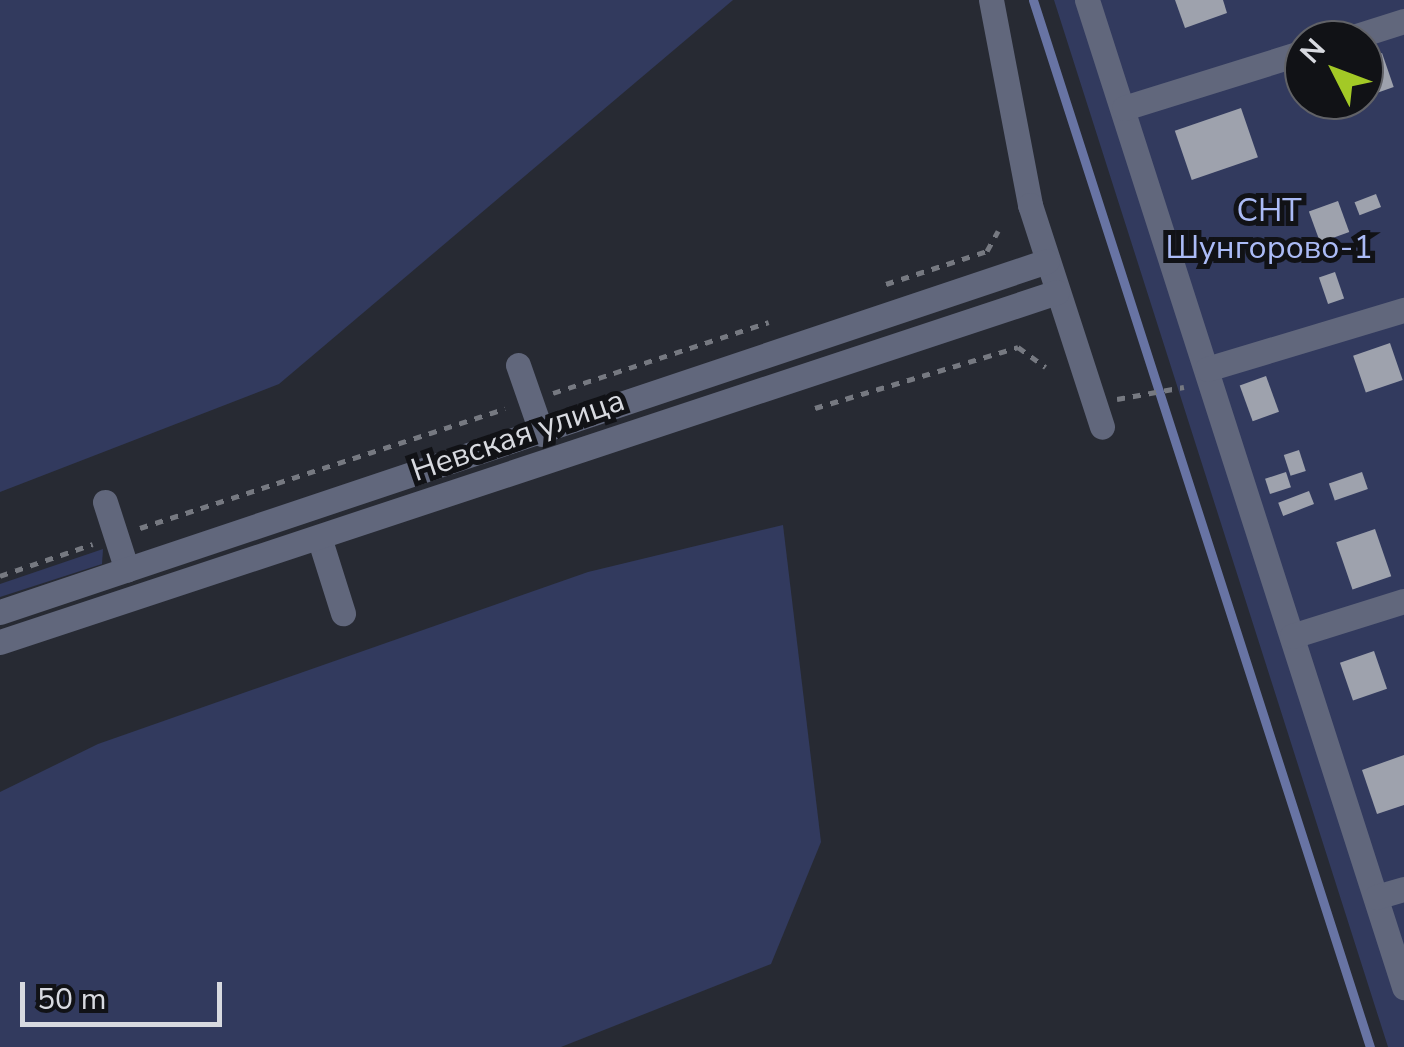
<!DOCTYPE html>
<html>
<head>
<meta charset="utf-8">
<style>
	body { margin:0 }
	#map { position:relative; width:1404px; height:1047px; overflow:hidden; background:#272a33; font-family:"Nunito Sans",sans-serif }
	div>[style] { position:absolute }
	.green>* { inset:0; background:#323a5e }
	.stream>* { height:9px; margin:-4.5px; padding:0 4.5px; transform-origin:4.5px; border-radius:4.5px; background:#6874a4 }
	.building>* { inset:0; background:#9ea2ad; transform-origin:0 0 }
	.path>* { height:5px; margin-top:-2.5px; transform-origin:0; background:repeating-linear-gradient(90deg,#767981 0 8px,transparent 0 16px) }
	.minor>* { height:25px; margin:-12.5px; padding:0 12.5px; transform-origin:12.5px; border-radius:12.5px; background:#61677c }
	span { translate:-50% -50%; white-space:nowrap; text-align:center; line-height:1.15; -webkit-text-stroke:10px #111216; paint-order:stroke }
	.park-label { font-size:32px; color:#abbbf6 }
	.street-label { font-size:32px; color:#d8dae0 }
	.north { position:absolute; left:1284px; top:20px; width:100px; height:100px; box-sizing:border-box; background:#111216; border:2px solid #616267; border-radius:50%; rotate:312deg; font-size:28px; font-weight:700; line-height:40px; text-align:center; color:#d8dae0 }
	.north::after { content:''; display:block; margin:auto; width:35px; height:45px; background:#a3c926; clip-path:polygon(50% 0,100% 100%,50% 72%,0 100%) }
	.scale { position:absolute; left:20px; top:982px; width:202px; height:45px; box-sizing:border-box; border:5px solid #d8dae0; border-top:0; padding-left:12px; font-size:30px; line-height:35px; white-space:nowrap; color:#d8dae0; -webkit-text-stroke:8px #111216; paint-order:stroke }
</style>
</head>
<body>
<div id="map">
	<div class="green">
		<i style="clip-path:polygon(0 0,733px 0,279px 384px,0 492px)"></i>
		<i style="clip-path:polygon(evenodd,1054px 0,1404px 0,1404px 1047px,1388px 1047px,1054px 0,1304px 40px,1364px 40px,1364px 100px,1304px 100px,1304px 40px)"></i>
		<i style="clip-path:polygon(783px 525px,821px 842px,771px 964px,561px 1047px,0 1047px,0 792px,98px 744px,588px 572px)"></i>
		<i style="clip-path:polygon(103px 549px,102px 564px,0 597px,0 584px)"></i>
	</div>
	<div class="stream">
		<i style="left:1033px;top:0;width:1100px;rotate:72.16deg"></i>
	</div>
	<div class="building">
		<i style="clip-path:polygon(1175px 0,1223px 0,1227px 13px,1185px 28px)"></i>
		<i style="left:1382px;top:53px;width:36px;height:18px;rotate:71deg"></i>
		<i style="left:1241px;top:108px;width:52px;height:70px;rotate:71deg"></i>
		<i style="left:1376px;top:194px;width:14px;height:23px;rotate:69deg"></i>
		<i style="left:1338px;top:201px;width:33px;height:31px;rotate:70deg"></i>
		<i style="left:1335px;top:272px;width:28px;height:17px;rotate:71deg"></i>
		<i style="left:1390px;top:343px;width:39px;height:39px;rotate:71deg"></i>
		<i style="left:1266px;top:376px;width:38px;height:28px;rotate:70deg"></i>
		<i style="left:1299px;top:450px;width:22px;height:16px;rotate:72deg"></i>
		<i style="left:1286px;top:472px;width:16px;height:22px;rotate:72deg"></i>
		<i style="left:1362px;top:472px;width:18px;height:35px;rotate:71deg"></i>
		<i style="left:1309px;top:491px;width:14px;height:33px;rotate:69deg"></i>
		<i style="left:1375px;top:529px;width:50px;height:41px;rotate:71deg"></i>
		<i style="left:1374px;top:651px;width:40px;height:36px;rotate:71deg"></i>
		<i style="clip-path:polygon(1404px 755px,1404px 805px,1377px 814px,1362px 770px)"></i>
	</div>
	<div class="path">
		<i style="left:886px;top:284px;width:106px;rotate:-18.1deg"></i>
		<i style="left:987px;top:251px;width:23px;rotate:-61deg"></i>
		<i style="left:553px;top:393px;width:227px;rotate:-18.2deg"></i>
		<i style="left:1117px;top:399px;width:68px;rotate:-10.2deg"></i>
		<i style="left:815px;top:408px;width:212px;rotate:-16.7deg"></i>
		<i style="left:1018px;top:347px;width:34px;rotate:36deg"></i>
		<i style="left:140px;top:528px;width:384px;rotate:-18.1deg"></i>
		<i style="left:0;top:576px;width:98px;rotate:-19deg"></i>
	</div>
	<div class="minor">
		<i style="left:991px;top:0;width:209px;rotate:79.2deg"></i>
		<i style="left:1030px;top:205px;width:233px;rotate:72deg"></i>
		<i style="left:1087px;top:0;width:1037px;rotate:72.19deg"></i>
		<i style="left:1344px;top:40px;width:63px;rotate:-17.6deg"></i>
		<i style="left:1124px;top:108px;width:189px;rotate:-17.3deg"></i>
		<i style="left:518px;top:365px;width:73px;rotate:70.8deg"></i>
		<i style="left:1207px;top:369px;width:206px;rotate:-16.7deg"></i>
		<i style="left:105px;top:502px;width:71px;rotate:72.1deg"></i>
		<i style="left:319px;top:537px;width:80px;rotate:72.5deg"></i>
		<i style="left:0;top:612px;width:1104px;rotate:-18.53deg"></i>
		<i style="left:1292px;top:636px;width:117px;rotate:-17.4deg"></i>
		<i style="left:0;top:642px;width:1113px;rotate:-18.32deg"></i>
		<i style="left:1376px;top:897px;width:29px;rotate:-16deg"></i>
	</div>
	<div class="park-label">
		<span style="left:1269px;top:230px">СНТ<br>Шунгорово-1</span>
	</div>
	<div class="street-label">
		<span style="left:518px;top:436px;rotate:-19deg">Невская улица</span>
	</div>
	<div class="north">N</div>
	<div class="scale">50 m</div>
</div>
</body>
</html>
